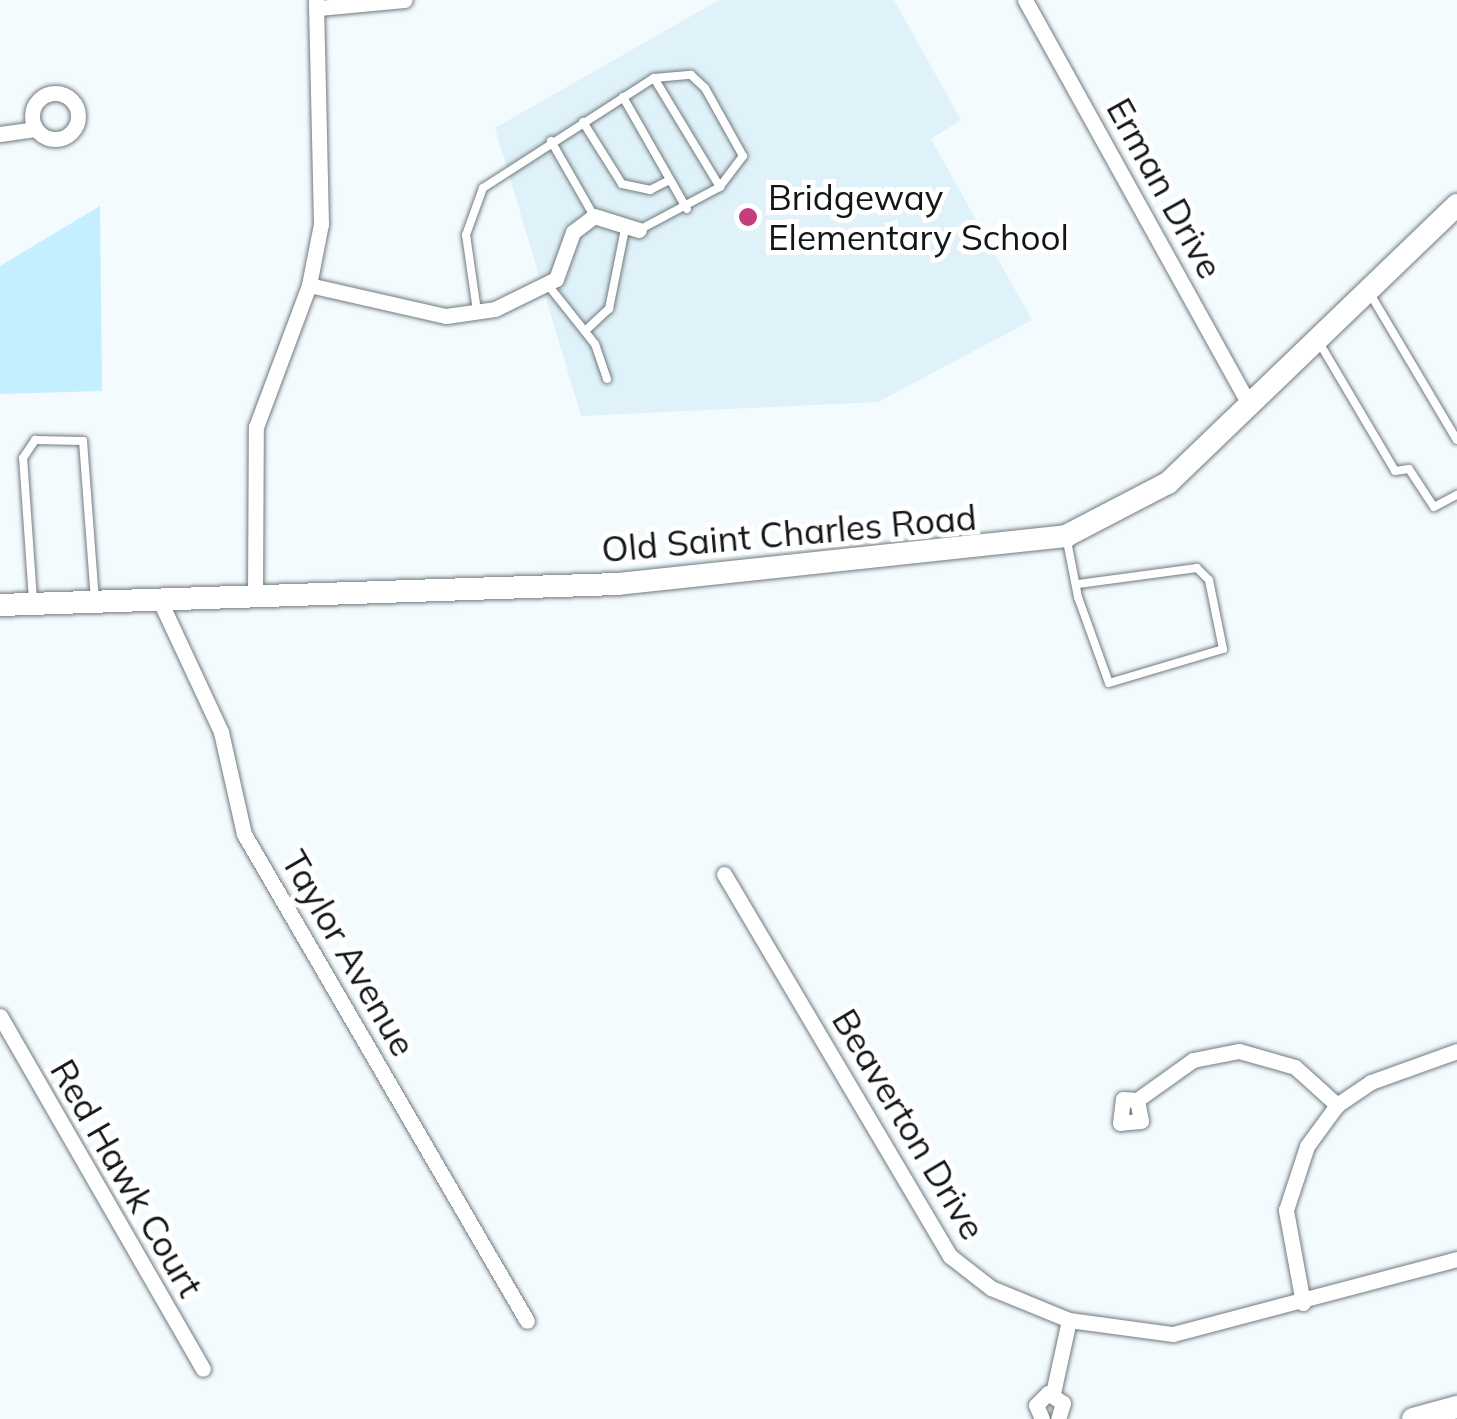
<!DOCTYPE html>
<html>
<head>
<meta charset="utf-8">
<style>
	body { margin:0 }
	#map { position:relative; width:1457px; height:1419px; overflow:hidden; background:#f3fbff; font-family:Mulish,sans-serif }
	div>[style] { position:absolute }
	.built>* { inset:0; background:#dff1f9 }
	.green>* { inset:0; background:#c4efff }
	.roads { filter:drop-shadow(0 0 2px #717a7e) drop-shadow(0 0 2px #717a7e) }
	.lane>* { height:8px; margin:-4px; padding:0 4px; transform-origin:4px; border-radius:4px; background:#fff }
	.street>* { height:15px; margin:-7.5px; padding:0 7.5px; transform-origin:7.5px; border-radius:7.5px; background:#fff }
	.street>.ring { margin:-7.5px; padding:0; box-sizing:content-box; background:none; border:15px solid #fff; border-radius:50% }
	.secondary>* { height:22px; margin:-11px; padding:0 11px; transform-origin:11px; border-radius:11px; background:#fff }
	.dots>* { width:28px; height:28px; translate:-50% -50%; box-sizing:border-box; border:5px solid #fff; border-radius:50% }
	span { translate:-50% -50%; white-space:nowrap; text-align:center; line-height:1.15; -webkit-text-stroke:10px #fff; paint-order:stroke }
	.street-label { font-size:35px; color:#121617 }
	.poi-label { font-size:35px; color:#121617 }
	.left { translate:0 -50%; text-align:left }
</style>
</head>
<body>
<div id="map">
	<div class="built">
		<i style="clip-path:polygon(719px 0,894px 0,961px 120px,931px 139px,1032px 320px,878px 402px,581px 416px,495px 128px)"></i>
	</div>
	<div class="green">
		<i style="clip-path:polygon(100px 206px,102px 391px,0 394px,0 266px)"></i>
	</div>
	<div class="roads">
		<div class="lane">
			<i style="left:623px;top:97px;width:129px;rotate:60.3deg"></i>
			<i style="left:583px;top:122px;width:73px;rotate:57.8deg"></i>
			<i style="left:622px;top:184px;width:29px;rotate:12deg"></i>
			<i style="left:650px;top:190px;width:22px;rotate:-27deg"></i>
			<i style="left:551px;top:141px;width:86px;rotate:60.2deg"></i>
			<i style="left:639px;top:230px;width:92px;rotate:-28deg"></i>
			<i style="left:720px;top:187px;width:127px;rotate:-121.2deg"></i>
			<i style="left:548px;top:285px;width:75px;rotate:51.5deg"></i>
			<i style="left:595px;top:344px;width:37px;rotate:71deg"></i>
			<i style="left:1369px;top:292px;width:172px;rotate:59.3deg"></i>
			<i style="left:477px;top:311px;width:77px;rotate:-98.2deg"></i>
			<i style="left:466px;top:235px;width:50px;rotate:-70.1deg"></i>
			<i style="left:483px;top:188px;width:203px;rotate:-32.8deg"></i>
			<i style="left:654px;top:78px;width:37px;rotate:-5deg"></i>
			<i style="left:691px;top:75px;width:19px;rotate:43deg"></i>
			<i style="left:705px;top:88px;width:78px;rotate:60.8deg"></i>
			<i style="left:743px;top:156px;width:39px;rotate:127deg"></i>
			<i style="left:585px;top:331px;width:33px;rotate:-43deg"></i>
			<i style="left:609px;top:309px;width:87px;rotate:-78.7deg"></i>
			<i style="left:1320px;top:344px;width:147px;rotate:59.4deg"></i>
			<i style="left:1395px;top:471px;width:14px;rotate:-8deg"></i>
			<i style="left:1409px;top:469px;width:45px;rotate:56.7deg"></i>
			<i style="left:1434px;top:507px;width:26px;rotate:-28deg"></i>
			<i style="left:1067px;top:541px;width:57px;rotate:78.9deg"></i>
			<i style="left:1078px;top:597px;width:91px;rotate:70.2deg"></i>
			<i style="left:1109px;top:683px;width:119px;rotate:-16.6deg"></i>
			<i style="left:1223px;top:649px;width:70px;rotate:-101.5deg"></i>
			<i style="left:1209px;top:580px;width:17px;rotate:-135deg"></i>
			<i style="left:1197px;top:568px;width:120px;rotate:172.3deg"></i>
			<i style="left:33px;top:600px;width:142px;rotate:-94deg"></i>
			<i style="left:23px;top:458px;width:22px;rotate:-56deg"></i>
			<i style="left:35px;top:440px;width:48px;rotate:1.2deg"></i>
			<i style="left:83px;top:441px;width:158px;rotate:85.7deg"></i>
		</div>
		<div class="street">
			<i style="left:1025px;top:0;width:464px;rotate:61deg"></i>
			<i style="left:318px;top:8px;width:87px;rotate:-5.3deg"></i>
			<i class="ring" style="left:32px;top:93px;width:31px;height:31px"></i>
			<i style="left:0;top:134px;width:35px;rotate:-8deg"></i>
			<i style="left:309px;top:285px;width:140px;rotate:12.8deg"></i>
			<i style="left:446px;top:316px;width:49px;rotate:-8.1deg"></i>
			<i style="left:495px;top:309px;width:68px;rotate:-26.2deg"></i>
			<i style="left:556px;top:279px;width:50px;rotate:-70.1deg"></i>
			<i style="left:573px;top:232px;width:26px;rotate:-37deg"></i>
			<i style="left:594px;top:216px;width:47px;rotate:17.3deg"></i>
			<i style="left:255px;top:593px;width:166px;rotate:-89.7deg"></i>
			<i style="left:256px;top:427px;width:152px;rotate:-69.5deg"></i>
			<i style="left:309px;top:285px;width:62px;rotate:-78.9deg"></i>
			<i style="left:321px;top:224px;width:224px;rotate:-91.3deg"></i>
			<i style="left:160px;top:601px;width:145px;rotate:65deg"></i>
			<i style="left:221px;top:732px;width:105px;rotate:77.3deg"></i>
			<i style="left:244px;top:834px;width:563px;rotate:59.84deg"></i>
			<i style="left:724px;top:874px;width:444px;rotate:59.4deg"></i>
			<i style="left:950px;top:1256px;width:52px;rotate:38deg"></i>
			<i style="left:991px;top:1288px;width:84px;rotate:22.3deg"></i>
			<i style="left:1069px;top:1320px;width:105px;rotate:7.7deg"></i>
			<i style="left:1173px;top:1334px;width:294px;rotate:-14.8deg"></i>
			<i style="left:0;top:1016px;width:407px;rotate:60.1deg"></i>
			<i style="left:1137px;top:1100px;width:21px;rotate:79deg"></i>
			<i style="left:1141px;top:1121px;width:21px;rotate:175deg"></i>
			<i style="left:1120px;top:1123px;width:24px;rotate:-83deg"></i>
			<i style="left:1123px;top:1099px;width:14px;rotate:4deg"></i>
			<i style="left:1137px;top:1100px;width:69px;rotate:-35.5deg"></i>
			<i style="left:1193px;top:1060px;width:47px;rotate:-11.1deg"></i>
			<i style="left:1239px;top:1051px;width:58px;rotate:15.9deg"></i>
			<i style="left:1295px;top:1067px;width:57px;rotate:42.1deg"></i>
			<i style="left:1303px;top:1303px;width:95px;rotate:-100.4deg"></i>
			<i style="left:1286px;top:1210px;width:67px;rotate:-71.8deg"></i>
			<i style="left:1307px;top:1146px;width:51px;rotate:-53.8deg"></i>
			<i style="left:1337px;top:1105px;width:41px;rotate:-34.1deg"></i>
			<i style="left:1371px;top:1082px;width:91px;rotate:-19.8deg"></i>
			<i style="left:1053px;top:1393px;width:75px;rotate:-77.6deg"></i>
			<i style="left:1042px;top:1419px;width:15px;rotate:-113deg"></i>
			<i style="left:1036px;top:1405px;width:17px;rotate:-45deg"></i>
			<i style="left:1048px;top:1393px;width:18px;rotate:34deg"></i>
			<i style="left:1063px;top:1403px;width:17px;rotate:107deg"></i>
		</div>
		<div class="secondary">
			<i style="left:0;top:605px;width:618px;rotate:-1.95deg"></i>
			<i style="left:618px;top:584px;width:451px;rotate:-6.1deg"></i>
			<i style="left:1066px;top:536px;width:115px;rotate:-27.5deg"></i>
			<i style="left:1168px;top:483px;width:401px;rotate:-43.9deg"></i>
			<i style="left:1413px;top:1419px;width:46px;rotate:-15.3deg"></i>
		</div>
	</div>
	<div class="dots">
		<i style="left:748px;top:217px;background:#c43d7d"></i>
	</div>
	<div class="street-label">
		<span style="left:1165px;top:188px;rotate:61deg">Erman Drive</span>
		<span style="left:789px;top:533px;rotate:-5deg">Old Saint Charles Road</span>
		<span style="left:349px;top:953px;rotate:60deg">Taylor Avenue</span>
		<span style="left:909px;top:1124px;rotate:59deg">Beaverton Drive</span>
		<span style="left:127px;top:1178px;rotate:60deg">Red Hawk Court</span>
	</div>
	<div class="poi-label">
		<span class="left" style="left:768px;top:217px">Bridgeway<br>Elementary School</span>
	</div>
</div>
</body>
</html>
